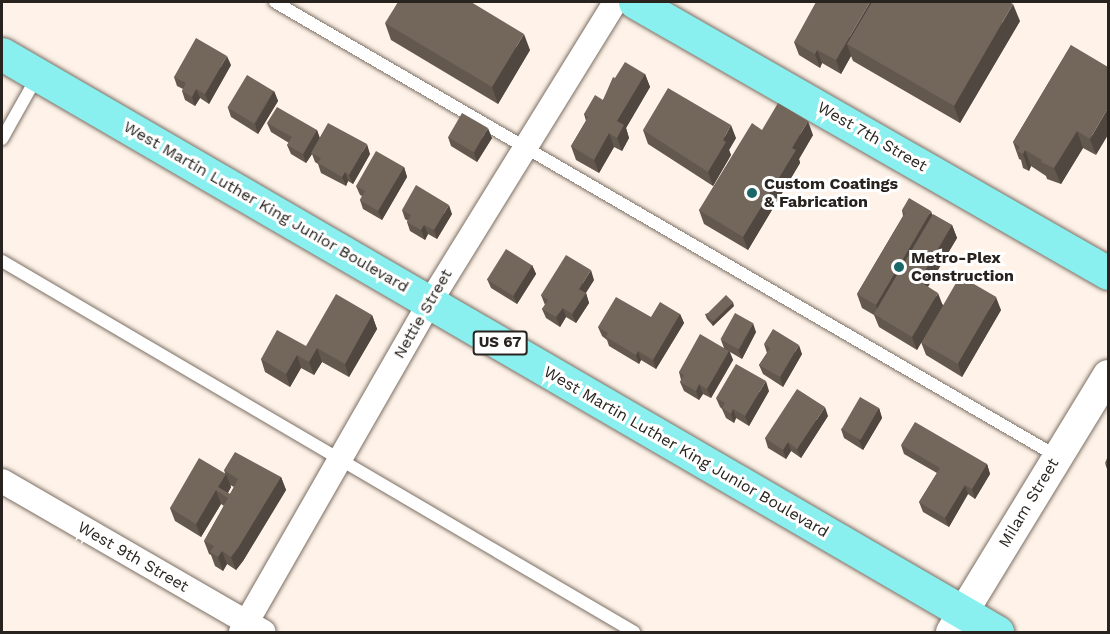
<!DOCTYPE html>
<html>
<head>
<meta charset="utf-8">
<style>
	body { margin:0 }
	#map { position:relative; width:1110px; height:634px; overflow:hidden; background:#fff3e9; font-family:"Work Sans",sans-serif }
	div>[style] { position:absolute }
	.roads { filter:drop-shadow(0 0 2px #7c6f64) drop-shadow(0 0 2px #7c6f64) }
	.service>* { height:12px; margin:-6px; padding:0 6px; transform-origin:6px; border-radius:6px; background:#fff }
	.minor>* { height:24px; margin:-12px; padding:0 12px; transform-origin:12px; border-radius:12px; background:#fff }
	.tertiary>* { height:30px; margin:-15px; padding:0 15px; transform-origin:15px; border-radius:15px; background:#fff }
	.primary>* { height:33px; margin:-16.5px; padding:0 16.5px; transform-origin:16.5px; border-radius:16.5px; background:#89efef }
	.wall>* { inset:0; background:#63584e }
	.shaded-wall>* { inset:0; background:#504740 }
	.building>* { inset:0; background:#73665b; transform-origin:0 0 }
	.dots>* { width:16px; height:16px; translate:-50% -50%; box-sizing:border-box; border:3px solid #fff; border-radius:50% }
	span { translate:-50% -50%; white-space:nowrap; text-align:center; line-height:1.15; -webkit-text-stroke:6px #fff; paint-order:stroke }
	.shield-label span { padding:2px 4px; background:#fff; border:2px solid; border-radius:4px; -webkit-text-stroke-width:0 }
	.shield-label { font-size:15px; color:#28231e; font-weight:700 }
	.street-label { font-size:16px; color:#28231e }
	.poi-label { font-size:16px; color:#28231e; font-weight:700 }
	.left { translate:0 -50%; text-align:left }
	.frame { position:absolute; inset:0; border:3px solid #28231e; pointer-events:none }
</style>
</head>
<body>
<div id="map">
	<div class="roads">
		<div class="service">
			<i style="left:275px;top:2px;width:906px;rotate:30.16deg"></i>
			<i style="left:2px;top:139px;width:71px;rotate:-60.6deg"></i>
			<i style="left:2px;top:261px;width:733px;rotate:30.41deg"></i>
		</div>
		<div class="minor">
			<i style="left:2px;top:481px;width:302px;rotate:30deg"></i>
			<i style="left:241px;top:632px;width:380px;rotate:-60.2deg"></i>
			<i style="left:430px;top:302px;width:352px;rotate:-58.3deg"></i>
		</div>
		<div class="tertiary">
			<i style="left:951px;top:632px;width:301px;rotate:-58.6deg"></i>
		</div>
		<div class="primary">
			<i style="left:635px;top:2px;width:545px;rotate:29.81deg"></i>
			<i style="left:2px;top:54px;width:1151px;rotate:30.15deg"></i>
		</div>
	</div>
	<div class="wall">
		<i style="clip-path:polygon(1020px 21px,960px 123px,853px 61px,851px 56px,841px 74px,822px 63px,820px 68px,799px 55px,794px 42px)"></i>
		<i style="clip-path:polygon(385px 23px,530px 50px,498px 104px,391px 40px)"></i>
		<i style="clip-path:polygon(1071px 45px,1096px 155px,1083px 148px,1061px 184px,1047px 179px,1046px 176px,1031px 166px,1029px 171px,1023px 168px,1021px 160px,1019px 159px,1013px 142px)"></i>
		<i style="clip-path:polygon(231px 65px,209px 104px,200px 98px,195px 106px,185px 100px,182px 91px,183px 89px,177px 86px,174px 77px)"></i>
		<i style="clip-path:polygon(645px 74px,650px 87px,626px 128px,629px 138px,622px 151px,614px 147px,599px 173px,576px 160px,571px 146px,586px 121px,584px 114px,603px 100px,615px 78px)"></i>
		<i style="clip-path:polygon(274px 91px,278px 101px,258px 134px,231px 117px,228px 108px)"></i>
		<i style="clip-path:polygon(267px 123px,317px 130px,320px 138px,370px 154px,353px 184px,348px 181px,346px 186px,321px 173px,318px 164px,315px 162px,312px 154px,306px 163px,291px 154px,287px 145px,289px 143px,271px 132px)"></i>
		<i style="clip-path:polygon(643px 130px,736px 138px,729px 150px,731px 155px,713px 186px,648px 144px)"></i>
		<i style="clip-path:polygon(762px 130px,813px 135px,799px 159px,800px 163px,748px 250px,704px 224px,699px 210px)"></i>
		<i style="clip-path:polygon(448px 137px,492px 138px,477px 162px,451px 146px)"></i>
		<i style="clip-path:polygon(404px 167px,407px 177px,382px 220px,363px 209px,360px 200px,362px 196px,360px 195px,356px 186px)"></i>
		<i style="clip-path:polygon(402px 210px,452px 214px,437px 239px,428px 234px,425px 240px,410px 231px,407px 222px,408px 221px,405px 219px)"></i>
		<i style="clip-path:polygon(902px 210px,933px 215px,952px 225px,957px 238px,928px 287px,943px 305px,1001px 310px,962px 377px,926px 355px,921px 342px,917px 350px,879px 327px,874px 315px,862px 308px,857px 294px,903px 216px)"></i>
		<i style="clip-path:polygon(532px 265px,536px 274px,517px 304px,491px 288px,487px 279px)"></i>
		<i style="clip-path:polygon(594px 280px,586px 293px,589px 303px,576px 323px,566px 317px,560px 327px,546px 318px,542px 309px,545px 305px,541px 295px)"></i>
		<i style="clip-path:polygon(734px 306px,713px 326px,707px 319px,705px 314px)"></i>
		<i style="clip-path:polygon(680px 314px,684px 323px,656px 369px,641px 360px,639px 364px,609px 346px,607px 340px,602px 336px,598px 327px,651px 317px)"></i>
		<i style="clip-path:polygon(372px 315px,377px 329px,349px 377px,322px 362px,314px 375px,301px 368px,290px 387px,265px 372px,261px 359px,306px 346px)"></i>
		<i style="clip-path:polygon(756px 332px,742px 359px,730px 352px,733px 360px,711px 398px,703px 394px,699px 400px,684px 391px,680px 382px,681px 380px,679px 372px,724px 348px,721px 340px)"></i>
		<i style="clip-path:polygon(764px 344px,802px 354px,783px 387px,763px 374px,759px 365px,767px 353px)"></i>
		<i style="clip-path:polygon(769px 391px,749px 426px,736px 418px,734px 423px,726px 418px,722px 409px,720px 407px,716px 398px)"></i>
		<i style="clip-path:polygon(879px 408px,882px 418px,863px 450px,844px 438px,841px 429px)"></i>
		<i style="clip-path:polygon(828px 416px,801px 458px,791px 451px,786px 459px,768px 448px,765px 438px)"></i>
		<i style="clip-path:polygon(901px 445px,987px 464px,990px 474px,975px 499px,968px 494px,949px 527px,923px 512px,919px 502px,937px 473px,904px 454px)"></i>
		<i style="clip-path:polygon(1105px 463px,1108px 465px,1108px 472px)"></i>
		<i style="clip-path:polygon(evenodd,224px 470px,281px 477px,286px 490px,243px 561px,236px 570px,227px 564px,223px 571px,215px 566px,211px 555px,209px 554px,204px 541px,224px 506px,221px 504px,201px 537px,175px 521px,170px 508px,225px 473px,224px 470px,230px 485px,234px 487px,230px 494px,228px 493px,231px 487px,230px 485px)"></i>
	</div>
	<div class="shaded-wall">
		<i style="clip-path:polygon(870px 2px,883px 2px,847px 44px,851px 56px,841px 74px,836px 60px)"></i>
		<i style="clip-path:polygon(1013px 4px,1020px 21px,960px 123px,954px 106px)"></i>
		<i style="clip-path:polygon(524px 34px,530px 50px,498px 104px,492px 87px)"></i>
		<i style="clip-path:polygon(817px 50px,822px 63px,820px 68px,815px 54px)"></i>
		<i style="clip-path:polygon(227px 56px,231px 65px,209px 104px,205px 94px)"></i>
		<i style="clip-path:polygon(645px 74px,650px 87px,626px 128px,629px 138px,622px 151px,617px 138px,617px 121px)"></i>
		<i style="clip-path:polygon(196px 89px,200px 98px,195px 106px,192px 97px)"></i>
		<i style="clip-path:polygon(274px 91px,278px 101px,258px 134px,255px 124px)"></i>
		<i style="clip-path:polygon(1108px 108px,1108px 135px,1096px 155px,1090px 139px)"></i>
		<i style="clip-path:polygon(808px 121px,813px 135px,799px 159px,800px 163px,748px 250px,743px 237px,792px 148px)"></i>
		<i style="clip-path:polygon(731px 125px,736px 138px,729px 150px,731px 155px,713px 186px,708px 172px,723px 140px)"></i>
		<i style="clip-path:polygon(488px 128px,492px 138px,477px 162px,474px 152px)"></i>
		<i style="clip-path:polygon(317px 130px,320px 140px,311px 153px,312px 154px,306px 163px,303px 154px)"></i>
		<i style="clip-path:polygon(1077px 131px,1083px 148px,1061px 184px,1054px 168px)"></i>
		<i style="clip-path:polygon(609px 133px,614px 147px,599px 173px,594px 160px)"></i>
		<i style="clip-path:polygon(367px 144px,370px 154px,353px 184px,349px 175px)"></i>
		<i style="clip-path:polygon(1025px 150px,1031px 166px,1029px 171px,1023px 154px)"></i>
		<i style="clip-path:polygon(404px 167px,407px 177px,382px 220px,378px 211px)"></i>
		<i style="clip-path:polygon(345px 172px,348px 181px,346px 186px,342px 177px)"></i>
		<i style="clip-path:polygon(449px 205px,452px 214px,437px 239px,434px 230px)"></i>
		<i style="clip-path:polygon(931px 211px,936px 225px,880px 319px,876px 305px)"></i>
		<i style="clip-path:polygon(424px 225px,428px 234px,425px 240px,421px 230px)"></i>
		<i style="clip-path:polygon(952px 225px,957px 238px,923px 294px,919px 281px)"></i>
		<i style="clip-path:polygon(532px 265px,536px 274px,517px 304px,513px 295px)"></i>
		<i style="clip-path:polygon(591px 270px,594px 280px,582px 298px,579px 289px)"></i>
		<i style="clip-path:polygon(586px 293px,589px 303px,576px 323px,572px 314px)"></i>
		<i style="clip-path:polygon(938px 293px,943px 306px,917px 350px,912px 337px)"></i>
		<i style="clip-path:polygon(996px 297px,1001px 310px,962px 377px,958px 363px)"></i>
		<i style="clip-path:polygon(733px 302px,734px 306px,713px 326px,712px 321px)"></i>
		<i style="clip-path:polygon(563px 308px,566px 317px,560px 327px,556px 317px)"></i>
		<i style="clip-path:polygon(680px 314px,684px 323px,656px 369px,653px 360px)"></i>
		<i style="clip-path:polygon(372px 315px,377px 329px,349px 377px,345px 364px)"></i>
		<i style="clip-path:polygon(753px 323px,756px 332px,742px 359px,738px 349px)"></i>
		<i style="clip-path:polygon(799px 345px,802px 354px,783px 387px,780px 377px)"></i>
		<i style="clip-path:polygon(317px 348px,322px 362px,314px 375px,309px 362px)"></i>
		<i style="clip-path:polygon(638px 351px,641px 360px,639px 364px,636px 355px)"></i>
		<i style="clip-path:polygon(729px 351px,733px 360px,711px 398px,707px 389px)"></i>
		<i style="clip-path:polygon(297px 355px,301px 368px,290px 387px,286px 374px)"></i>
		<i style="clip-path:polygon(766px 381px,769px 391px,749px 426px,745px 416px)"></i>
		<i style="clip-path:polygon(699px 384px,703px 394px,699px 400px,696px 391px)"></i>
		<i style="clip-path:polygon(825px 407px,828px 416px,801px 458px,797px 449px)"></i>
		<i style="clip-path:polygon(879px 408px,882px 418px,863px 450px,859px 440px)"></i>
		<i style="clip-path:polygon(733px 409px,736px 418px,734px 423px,731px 414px)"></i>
		<i style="clip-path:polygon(788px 442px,791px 451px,786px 459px,783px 450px)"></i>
		<i style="clip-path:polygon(987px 464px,990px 474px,975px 499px,972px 489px)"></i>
		<i style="clip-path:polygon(226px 474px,231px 487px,226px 496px,218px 487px)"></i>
		<i style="clip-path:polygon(281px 477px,286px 490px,243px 561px,236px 570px,231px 557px)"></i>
		<i style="clip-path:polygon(965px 485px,968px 494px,949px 527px,945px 518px)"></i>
		<i style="clip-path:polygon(216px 490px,221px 504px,201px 537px,196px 524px)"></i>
		<i style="clip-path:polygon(222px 551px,227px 564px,223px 571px,218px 557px)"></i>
	</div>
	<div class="building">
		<i style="clip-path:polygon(398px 2px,471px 2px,524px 34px,492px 87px,385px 23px)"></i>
		<i style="clip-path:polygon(816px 2px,870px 2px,836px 60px,817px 50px,815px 54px,794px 42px)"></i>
		<i style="clip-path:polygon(872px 2px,1009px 2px,1013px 4px,954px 106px,847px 44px)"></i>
		<i style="clip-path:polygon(196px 38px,227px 56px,205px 94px,196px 89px,192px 97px,182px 91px,186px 83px,174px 77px)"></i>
		<i style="clip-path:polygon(1071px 45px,1108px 67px,1108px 108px,1090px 139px,1077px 131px,1054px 168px,1041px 162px,1042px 160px,1025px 150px,1023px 154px,1017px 151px,1020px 147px,1013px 142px)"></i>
		<i style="clip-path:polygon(625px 62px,645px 74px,617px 121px,624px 125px,617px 138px,609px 133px,594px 160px,571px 146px,588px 117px,584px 114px,595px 95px,603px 100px,613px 77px,615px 78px)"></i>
		<i style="left:247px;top:75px;width:31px;height:38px;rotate:31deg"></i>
		<i style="clip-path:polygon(668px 88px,731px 125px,723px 140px,726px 142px,708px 172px,643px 130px)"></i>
		<i style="clip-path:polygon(778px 103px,808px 121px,792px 148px,796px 150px,743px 237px,699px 210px,752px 123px,762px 130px)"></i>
		<i style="clip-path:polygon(277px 107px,317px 130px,303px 154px,287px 145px,292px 137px,267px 123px)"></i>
		<i style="left:462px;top:113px;width:30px;height:28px;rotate:30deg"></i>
		<i style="clip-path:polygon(328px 123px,367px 144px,349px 175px,345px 172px,342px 177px,318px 163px,321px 158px,311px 153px)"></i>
		<i style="clip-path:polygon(376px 151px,404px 167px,378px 211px,360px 200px,365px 191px,356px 186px)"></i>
		<i style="clip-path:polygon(416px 185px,449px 205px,434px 230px,424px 225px,421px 230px,407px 222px,411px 215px,402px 210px)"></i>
		<i style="clip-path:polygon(909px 198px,931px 211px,876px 305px,857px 294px,905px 213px,902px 210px)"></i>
		<i style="clip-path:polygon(933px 214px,952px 225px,919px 281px,938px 293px,912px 337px,874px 314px)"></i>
		<i style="left:506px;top:249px;width:31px;height:36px;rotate:32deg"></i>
		<i style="clip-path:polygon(566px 255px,591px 270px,579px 289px,586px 293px,572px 314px,563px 308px,556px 317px,542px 309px,548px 300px,541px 295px)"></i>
		<i style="left:960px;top:276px;width:42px;height:77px;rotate:30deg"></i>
		<i style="clip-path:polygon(336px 294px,372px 315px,345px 364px,317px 348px,309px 362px,297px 355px,286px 374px,261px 359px,277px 330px,306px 346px)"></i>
		<i style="left:726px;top:295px;width:10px;height:28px;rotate:45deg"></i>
		<i style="clip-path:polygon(616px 297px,651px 317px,660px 302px,680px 314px,653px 360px,638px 351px,636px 355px,606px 337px,608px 333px,598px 327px)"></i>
		<i style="left:735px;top:313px;width:21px;height:30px;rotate:29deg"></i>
		<i style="clip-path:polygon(773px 329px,799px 345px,780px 377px,759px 365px,770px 348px,764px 344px)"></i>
		<i style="clip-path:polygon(700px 334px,729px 351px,707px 389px,699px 384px,696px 391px,680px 382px,684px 375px,679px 372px)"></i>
		<i style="clip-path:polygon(736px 364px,766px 381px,745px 416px,733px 409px,731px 414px,722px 408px,725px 403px,716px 398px)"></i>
		<i style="clip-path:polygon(797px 389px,825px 407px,797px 449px,788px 442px,783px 450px,765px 438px)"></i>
		<i style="left:860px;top:397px;width:22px;height:37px;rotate:30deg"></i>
		<i style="clip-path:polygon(915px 422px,987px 464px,972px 489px,965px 485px,945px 518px,919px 502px,940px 468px,901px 445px)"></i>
		<i style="clip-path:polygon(235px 452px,281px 477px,238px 548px,231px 557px,222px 551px,218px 557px,210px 552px,214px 546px,204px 541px,228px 498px,216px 490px,196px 524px,170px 508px,199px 458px,226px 474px,218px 487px,230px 494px,238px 479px,224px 470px)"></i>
		<i style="clip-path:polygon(1108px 456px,1108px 465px,1105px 463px)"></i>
	</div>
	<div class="dots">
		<i style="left:752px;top:193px;background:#1a6868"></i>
		<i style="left:899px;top:267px;background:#1a6868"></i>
	</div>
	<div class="shield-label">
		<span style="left:500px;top:343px">US 67</span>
	</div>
	<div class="street-label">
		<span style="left:872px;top:137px;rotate:30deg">West 7th Street</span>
		<span style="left:266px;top:207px;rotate:30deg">West Martin Luther King Junior Boulevard</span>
		<span style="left:423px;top:314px;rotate:-60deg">Nettie Street</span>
		<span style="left:686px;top:452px;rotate:30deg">West Martin Luther King Junior Boulevard</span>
		<span style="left:1029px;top:503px;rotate:-59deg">Milam Street</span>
		<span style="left:133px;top:557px;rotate:30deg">West 9th Street</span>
	</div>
	<div class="poi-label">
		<span class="left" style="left:764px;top:193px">Custom Coatings<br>&amp; Fabrication</span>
		<span class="left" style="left:911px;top:267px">Metro-Plex<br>Construction</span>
	</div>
	<div class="frame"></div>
</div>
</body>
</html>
